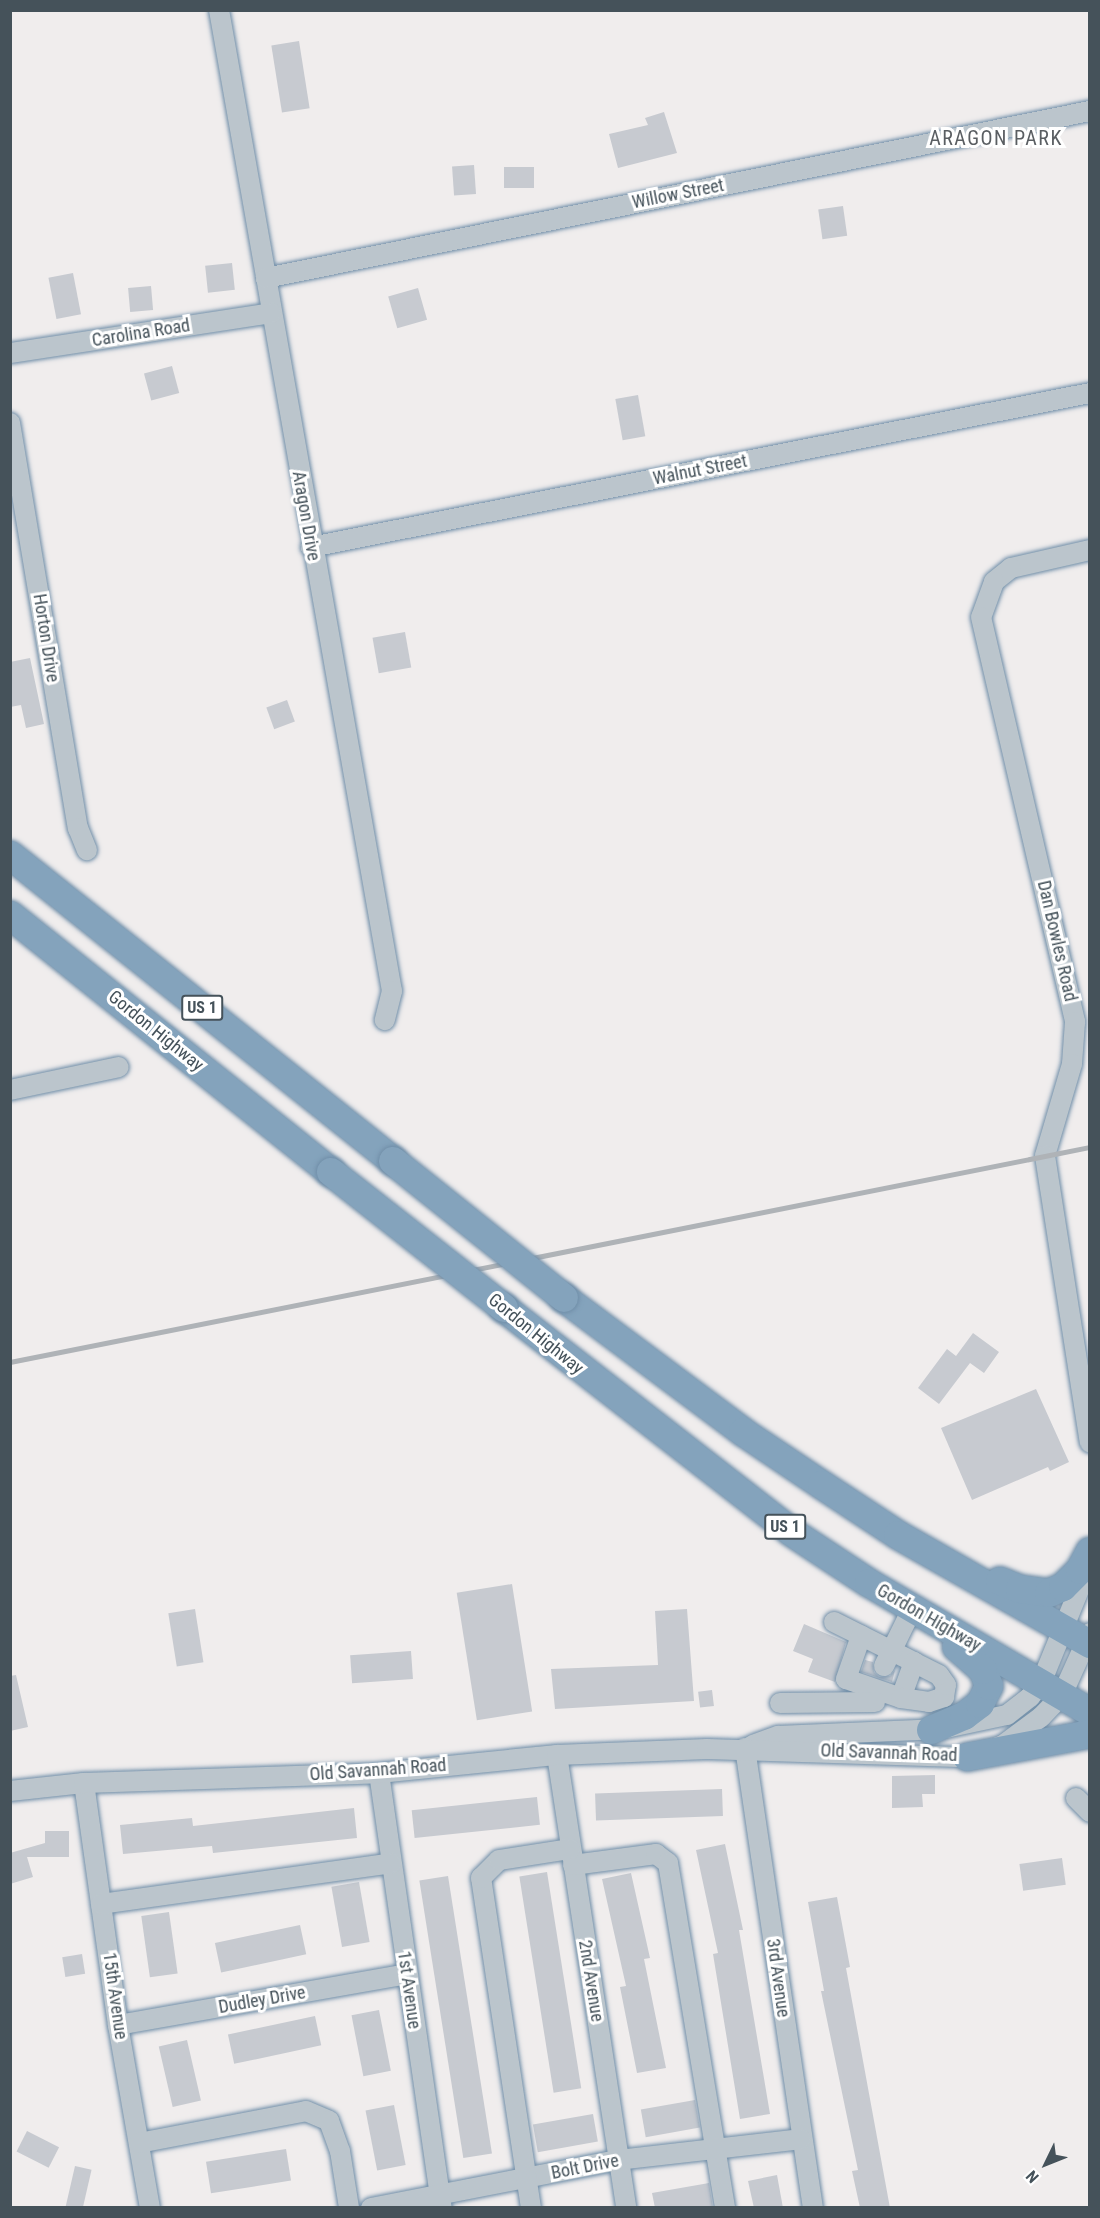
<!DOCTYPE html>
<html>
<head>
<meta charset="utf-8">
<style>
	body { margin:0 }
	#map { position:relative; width:1100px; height:2218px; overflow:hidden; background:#f0eded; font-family:"Roboto Condensed",sans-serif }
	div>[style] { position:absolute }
	.building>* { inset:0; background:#c7cad0; transform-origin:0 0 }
	.roads { filter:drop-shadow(0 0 2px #708ea8) drop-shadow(0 0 2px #708ea8) }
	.minor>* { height:20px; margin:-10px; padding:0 10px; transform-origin:10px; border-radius:10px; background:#bbc5cc }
	.highway>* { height:28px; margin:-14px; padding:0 14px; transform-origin:14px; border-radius:14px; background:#84a3bc }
	.rail>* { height:4.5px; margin:-2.25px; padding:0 2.25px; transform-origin:2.25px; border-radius:2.25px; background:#afb3b7 }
	.bridges { filter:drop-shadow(0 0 2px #708ea8) drop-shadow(0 0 2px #708ea8) }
	.highway-bridge>* { height:28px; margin:-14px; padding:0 14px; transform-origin:14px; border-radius:14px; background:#84a3bc }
	span { translate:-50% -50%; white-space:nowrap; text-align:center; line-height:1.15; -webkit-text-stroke:6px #fff; paint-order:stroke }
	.shield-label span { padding:2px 4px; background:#fff; border:2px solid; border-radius:4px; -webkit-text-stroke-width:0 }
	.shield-label { font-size:16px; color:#45525a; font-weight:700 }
	.street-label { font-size:18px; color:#45525a }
	.neighbourhood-label { font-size:20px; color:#5a5e62; letter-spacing:1.5px }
	.frame { position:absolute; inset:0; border:12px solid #45525a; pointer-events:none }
	.north { position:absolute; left:1016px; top:2134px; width:60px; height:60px; -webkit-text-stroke:4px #fff; paint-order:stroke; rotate:227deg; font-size:16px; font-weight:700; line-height:24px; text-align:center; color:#45525a }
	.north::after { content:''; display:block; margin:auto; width:21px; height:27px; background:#45525a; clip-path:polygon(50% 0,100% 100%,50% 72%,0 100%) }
</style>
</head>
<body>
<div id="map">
	<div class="building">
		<i style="left:299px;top:41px;width:68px;height:28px;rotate:81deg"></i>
		<i style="clip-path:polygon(664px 112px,677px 153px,618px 168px,609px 134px,648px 125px,645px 118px)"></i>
		<i style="left:474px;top:165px;width:29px;height:22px;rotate:86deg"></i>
		<i style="left:534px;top:167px;width:21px;height:30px;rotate:90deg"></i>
		<i style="left:843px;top:206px;width:30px;height:25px;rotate:82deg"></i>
		<i style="left:232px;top:263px;width:27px;height:27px;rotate:84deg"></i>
		<i style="left:73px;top:273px;width:42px;height:25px;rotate:79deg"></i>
		<i style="left:151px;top:286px;width:24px;height:23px;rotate:85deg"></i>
		<i style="left:418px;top:288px;width:33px;height:31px;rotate:74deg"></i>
		<i style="left:172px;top:366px;width:28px;height:29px;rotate:75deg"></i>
		<i style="left:638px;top:395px;width:42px;height:23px;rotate:80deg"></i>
		<i style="left:405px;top:632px;width:36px;height:33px;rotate:80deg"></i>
		<i style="clip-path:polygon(30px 658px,44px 724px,26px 728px,21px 705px,10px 707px,10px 662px)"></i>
		<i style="left:287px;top:700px;width:23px;height:22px;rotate:70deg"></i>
		<i style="clip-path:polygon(973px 1333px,999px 1352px,984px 1373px,970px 1363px,939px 1404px,918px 1388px,947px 1349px,956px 1356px)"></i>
		<i style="clip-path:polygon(1036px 1389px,1069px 1462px,1050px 1471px,1048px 1467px,972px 1500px,941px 1428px)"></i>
		<i style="left:512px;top:1584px;width:129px;height:56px;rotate:81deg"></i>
		<i style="left:195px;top:1609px;width:54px;height:27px;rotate:81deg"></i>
		<i style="clip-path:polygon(687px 1609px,694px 1701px,555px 1709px,551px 1669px,658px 1665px,655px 1611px)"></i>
		<i style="clip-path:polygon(804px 1624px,846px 1642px,835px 1682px,808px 1672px,813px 1659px,793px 1651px)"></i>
		<i style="left:411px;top:1651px;width:28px;height:61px;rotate:86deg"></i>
		<i style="clip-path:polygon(865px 1660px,873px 1662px,874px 1672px,879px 1677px,890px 1676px,895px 1670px,892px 1682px,861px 1672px)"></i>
		<i style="clip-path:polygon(16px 1675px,28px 1727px,10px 1731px,10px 1676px)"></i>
		<i style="left:712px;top:1690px;width:16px;height:14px;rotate:83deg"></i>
		<i style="clip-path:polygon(935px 1775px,935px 1794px,922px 1794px,923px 1807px,892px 1808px,892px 1776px)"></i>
		<i style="left:722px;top:1789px;width:27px;height:127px;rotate:88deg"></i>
		<i style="left:537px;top:1797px;width:28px;height:126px;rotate:84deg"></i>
		<i style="clip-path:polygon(354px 1808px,357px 1838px,213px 1853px,212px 1846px,123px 1854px,120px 1825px,192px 1818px,193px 1826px)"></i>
		<i style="clip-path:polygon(45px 1831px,69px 1831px,69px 1857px,27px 1857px,33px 1877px,10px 1884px,10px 1853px,45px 1843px)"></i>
		<i style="clip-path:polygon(725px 1844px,743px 1930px,739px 1930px,770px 2114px,740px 2119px,713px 1954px,718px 1953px,696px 1850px)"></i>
		<i style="left:1062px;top:1858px;width:27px;height:43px;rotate:82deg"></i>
		<i style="left:547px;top:1872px;width:219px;height:28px;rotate:81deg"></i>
		<i style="clip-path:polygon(631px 1873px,650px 1958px,644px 1959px,666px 2068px,637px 2073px,620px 1987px,626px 1986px,602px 1879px)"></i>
		<i style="left:448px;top:1876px;width:281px;height:29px;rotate:81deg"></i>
		<i style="left:359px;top:1882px;width:61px;height:28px;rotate:80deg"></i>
		<i style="clip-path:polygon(837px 1897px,850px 1967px,846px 1968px,890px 2208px,860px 2208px,852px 2171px,858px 2170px,821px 1991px,824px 1991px,808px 1902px)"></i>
		<i style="left:169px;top:1912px;width:62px;height:28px;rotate:82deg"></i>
		<i style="left:300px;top:1925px;width:30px;height:87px;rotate:78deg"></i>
		<i style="left:82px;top:1954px;width:20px;height:20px;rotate:81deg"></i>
		<i style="left:379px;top:2010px;width:62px;height:28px;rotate:79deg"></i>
		<i style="left:315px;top:2016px;width:30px;height:89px;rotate:78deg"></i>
		<i style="left:187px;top:2040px;width:62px;height:29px;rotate:77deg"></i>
		<i style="left:695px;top:2100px;width:28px;height:55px;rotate:80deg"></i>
		<i style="left:394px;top:2105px;width:61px;height:29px;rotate:79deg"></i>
		<i style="left:593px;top:2114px;width:28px;height:61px;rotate:80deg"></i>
		<i style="left:27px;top:2131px;width:36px;height:23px;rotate:27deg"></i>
		<i style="left:286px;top:2149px;width:32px;height:81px;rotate:81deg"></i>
		<i style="left:75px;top:2166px;width:17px;height:43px;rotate:13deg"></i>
		<i style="clip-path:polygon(777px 2175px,783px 2208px,754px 2208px,748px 2181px)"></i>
		<i style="clip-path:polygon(709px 2183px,713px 2208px,655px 2208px,652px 2193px)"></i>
	</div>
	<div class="roads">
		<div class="minor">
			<i style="left:219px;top:10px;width:996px;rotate:80deg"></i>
			<i style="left:392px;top:991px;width:30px;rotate:104deg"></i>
			<i style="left:266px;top:278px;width:841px;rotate:-11.46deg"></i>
			<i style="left:10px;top:353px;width:264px;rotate:-8.7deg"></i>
			<i style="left:10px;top:423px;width:411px;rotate:80.5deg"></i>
			<i style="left:78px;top:828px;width:24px;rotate:68deg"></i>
			<i style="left:311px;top:547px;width:794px;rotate:-11.18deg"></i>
			<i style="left:1090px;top:550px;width:81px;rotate:167.2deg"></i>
			<i style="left:1011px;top:568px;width:22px;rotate:141deg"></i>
			<i style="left:994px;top:582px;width:37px;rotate:110deg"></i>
			<i style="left:981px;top:617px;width:416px;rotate:76.9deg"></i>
			<i style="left:1075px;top:1022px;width:42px;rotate:94.1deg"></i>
			<i style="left:1072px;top:1064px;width:96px;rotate:106.4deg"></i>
			<i style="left:1045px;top:1156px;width:290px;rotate:81.1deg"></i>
			<i style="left:10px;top:1090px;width:111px;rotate:-11.9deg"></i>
			<i style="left:834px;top:1622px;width:89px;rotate:26.6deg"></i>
			<i style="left:914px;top:1662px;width:38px;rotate:110deg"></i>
			<i style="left:901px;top:1698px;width:58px;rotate:-160.9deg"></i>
			<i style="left:846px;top:1679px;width:46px;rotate:-70.8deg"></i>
			<i style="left:884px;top:1666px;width:64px;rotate:-63.8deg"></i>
			<i style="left:901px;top:1698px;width:28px;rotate:8deg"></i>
			<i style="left:929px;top:1702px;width:16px;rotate:-18deg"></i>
			<i style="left:944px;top:1697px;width:12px;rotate:-81deg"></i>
			<i style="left:946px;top:1685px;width:12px;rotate:-125deg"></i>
			<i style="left:939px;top:1675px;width:28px;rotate:-153deg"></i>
			<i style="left:780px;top:1703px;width:95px;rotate:-0.6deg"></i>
			<i style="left:753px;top:1745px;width:27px;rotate:-20deg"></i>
			<i style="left:778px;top:1736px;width:163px;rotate:-2.5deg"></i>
			<i style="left:941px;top:1729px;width:67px;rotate:-12deg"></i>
			<i style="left:1007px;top:1715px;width:29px;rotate:-38deg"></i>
			<i style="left:1030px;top:1697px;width:18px;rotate:-52deg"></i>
			<i style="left:1041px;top:1683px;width:124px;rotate:-67.8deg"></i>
			<i style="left:745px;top:1748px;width:465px;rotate:81.6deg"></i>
			<i style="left:557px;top:1755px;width:458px;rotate:81.3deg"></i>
			<i style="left:379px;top:1773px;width:440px;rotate:81.8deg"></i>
			<i style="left:84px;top:1783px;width:244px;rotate:82deg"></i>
			<i style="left:118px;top:2025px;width:186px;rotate:80.1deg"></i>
			<i style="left:10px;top:1791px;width:74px;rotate:-6.2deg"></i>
			<i style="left:84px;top:1783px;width:295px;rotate:-1.9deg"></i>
			<i style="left:379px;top:1773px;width:179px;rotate:-5.8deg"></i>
			<i style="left:557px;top:1755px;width:150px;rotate:-2.3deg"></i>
			<i style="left:707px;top:1749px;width:260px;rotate:1.8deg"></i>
			<i style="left:967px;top:1757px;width:38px;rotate:-18deg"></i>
			<i style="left:1003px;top:1745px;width:47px;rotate:-36.4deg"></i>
			<i style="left:1041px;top:1717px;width:30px;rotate:-46deg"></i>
			<i style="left:1062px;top:1695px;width:68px;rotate:-65.7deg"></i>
			<i style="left:1076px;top:1798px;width:20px;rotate:45deg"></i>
			<i style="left:573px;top:1865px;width:84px;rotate:-7.5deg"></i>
			<i style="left:656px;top:1854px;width:15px;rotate:37deg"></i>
			<i style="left:668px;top:1863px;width:350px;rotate:80.6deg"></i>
			<i style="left:101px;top:1904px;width:293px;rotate:-8deg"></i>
			<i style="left:118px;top:2025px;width:292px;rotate:-10deg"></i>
			<i style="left:139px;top:2143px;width:170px;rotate:-10.8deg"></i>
			<i style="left:306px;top:2111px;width:25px;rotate:23deg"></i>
			<i style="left:329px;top:2121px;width:32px;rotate:70deg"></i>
			<i style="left:340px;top:2151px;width:58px;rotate:81deg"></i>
			<i style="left:371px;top:2208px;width:252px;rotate:-11deg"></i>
			<i style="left:618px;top:2160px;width:184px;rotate:-6.5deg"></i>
			<i style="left:531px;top:2208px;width:334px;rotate:-98.6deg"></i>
			<i style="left:481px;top:1878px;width:25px;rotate:-45deg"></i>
			<i style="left:499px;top:1860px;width:72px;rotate:-8.8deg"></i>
		</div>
		<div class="highway">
			<i style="left:10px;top:855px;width:490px;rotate:38.6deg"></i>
			<i style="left:10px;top:915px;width:411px;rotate:38.7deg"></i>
			<i style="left:564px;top:1298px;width:224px;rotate:36.8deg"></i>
			<i style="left:743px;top:1432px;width:95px;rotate:33.9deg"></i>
			<i style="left:822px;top:1485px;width:91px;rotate:33.3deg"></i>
			<i style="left:898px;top:1535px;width:221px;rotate:29.6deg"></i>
			<i style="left:504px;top:1308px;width:363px;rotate:37.9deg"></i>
			<i style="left:790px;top:1531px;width:95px;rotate:33.4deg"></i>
			<i style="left:869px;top:1583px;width:256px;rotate:30.3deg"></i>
			<i style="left:1000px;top:1581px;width:22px;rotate:22deg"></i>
			<i style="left:1020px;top:1589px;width:29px;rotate:8deg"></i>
			<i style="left:1049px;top:1593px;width:15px;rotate:-23deg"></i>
			<i style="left:1063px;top:1587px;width:24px;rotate:-45deg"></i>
			<i style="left:1080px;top:1570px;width:21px;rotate:-62deg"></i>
			<i style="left:931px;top:1730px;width:36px;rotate:-23deg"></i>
			<i style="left:964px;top:1716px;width:20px;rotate:-37deg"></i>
			<i style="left:980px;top:1704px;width:20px;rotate:-63deg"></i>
			<i style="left:989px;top:1686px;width:17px;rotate:-111deg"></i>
			<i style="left:983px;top:1670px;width:35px;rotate:-139deg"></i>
			<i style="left:967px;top:1757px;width:125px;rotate:-10.6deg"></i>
		</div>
	</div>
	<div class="rail">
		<i style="left:10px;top:1362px;width:1101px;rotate:-11.26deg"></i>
	</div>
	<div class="bridges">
		<div class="highway-bridge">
			<i style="left:393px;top:1161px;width:219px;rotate:38.7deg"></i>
			<i style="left:331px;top:1172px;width:220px;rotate:38.2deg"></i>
		</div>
	</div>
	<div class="shield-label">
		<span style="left:202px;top:1008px">US 1</span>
		<span style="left:785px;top:1527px">US 1</span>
	</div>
	<div class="street-label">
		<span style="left:678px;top:194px;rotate:-11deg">Willow Street</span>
		<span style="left:141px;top:333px;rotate:-9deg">Carolina Road</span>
		<span style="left:700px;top:470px;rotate:-11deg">Walnut Street</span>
		<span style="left:306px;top:516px;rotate:80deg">Aragon Drive</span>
		<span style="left:46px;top:638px;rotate:81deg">Horton Drive</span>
		<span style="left:1057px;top:941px;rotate:77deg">Dan Bowles Road</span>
		<span style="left:156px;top:1031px;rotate:39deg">Gordon Highway</span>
		<span style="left:536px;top:1334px;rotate:39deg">Gordon Highway</span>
		<span style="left:929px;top:1618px;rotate:30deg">Gordon Highway</span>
		<span style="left:889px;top:1753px;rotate:2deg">Old Savannah Road</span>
		<span style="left:378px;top:1770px;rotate:-4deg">Old Savannah Road</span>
		<span style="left:778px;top:1978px;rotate:82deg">3rd Avenue</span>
		<span style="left:591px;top:1981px;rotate:81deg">2nd Avenue</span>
		<span style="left:409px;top:1990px;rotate:82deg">1st Avenue</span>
		<span style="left:115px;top:1996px;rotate:82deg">15th Avenue</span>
		<span style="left:262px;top:2000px;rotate:-10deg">Dudley Drive</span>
		<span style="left:585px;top:2167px;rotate:-11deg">Bolt Drive</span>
	</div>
	<div class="neighbourhood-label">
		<span style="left:996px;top:138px">ARAGON PARK</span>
	</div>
	<div class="frame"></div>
	<div class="north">N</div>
</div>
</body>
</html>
